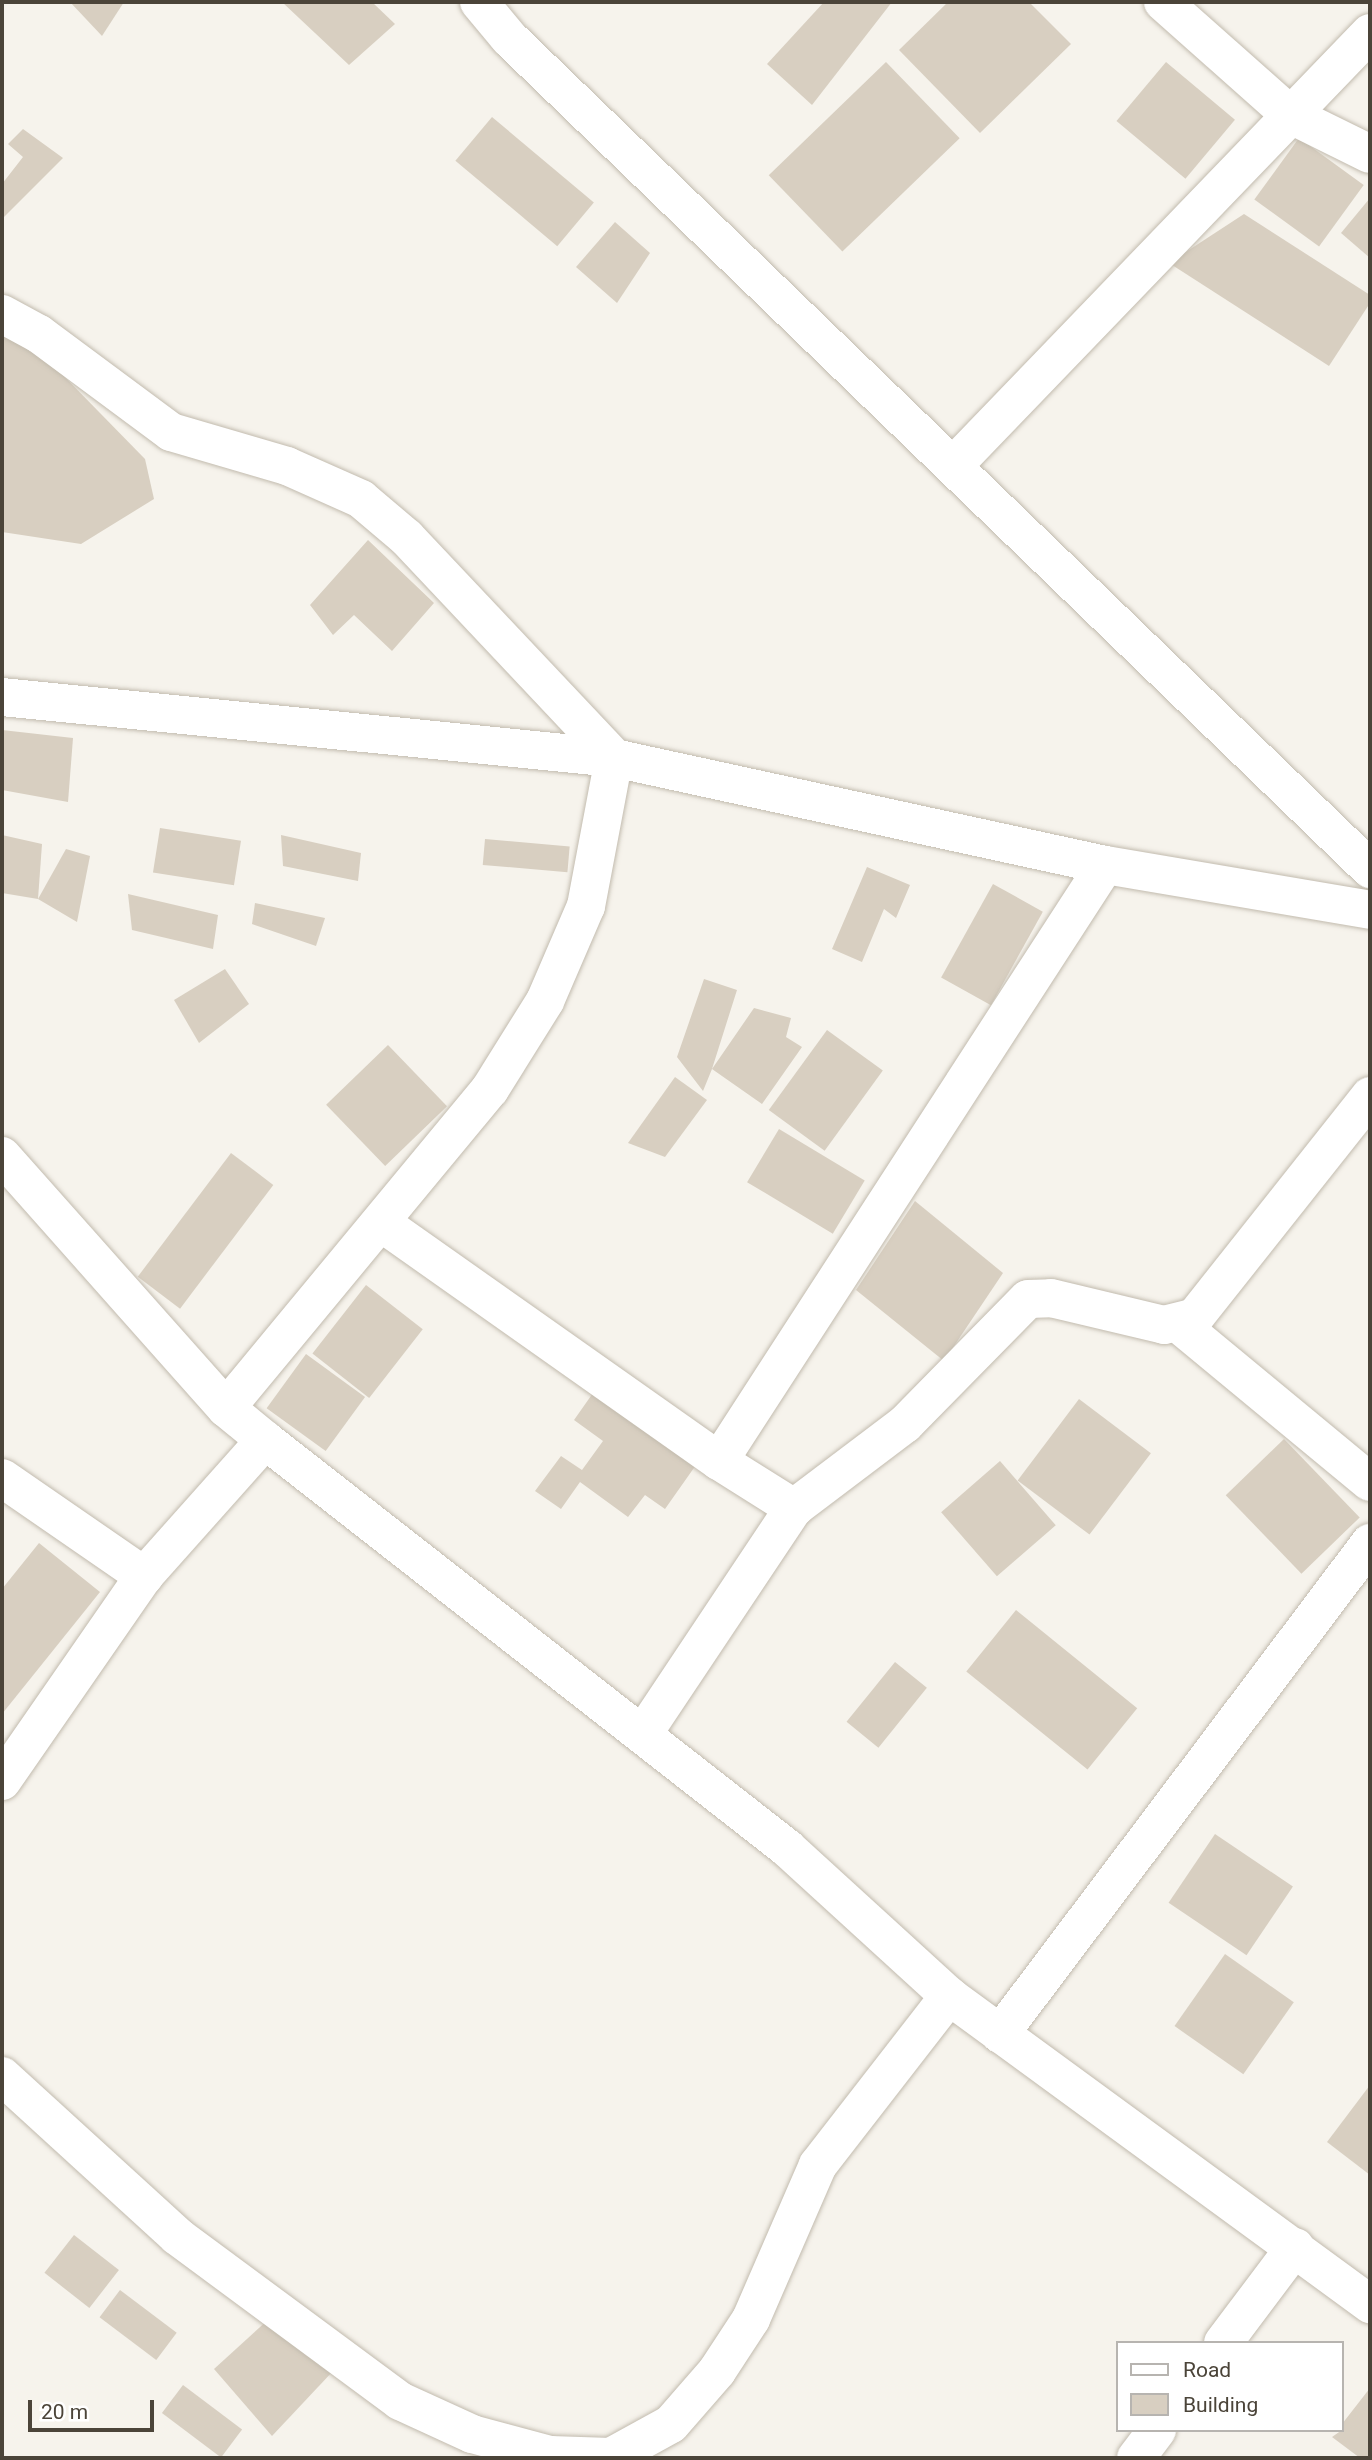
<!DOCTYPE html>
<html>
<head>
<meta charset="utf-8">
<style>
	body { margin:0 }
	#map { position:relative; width:1372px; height:2460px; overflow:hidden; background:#f6f3ec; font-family:Roboto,sans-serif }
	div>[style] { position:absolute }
	.building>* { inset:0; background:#d8cfc1; transform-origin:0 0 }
	.roads { filter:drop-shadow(0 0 2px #c2bbae) drop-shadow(0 0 2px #c2bbae) }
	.minor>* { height:38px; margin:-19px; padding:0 19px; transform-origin:19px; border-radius:19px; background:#fff }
	.tertiary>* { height:38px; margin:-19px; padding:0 19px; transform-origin:19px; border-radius:19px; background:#fff }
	span { translate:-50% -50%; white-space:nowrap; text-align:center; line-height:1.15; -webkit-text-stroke:5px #fff; paint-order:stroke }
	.frame { position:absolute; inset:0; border:4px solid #4b4439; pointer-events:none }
	.legend { position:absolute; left:1116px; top:2341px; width:228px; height:91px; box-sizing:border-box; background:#fff; border:2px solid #b7b4b0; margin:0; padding:9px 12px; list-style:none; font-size:21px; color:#4b4439 }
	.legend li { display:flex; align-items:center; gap:14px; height:35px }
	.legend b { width:35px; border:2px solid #b7b4b0 }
	.scale { position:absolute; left:28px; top:2400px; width:126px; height:32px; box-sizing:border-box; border:4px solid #4b4439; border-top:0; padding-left:9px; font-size:21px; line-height:24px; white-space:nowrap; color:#4b4439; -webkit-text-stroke:5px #fff; paint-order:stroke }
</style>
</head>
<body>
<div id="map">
	<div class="building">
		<i style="clip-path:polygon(70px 2px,124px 2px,102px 36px)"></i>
		<i style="clip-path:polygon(282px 2px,372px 2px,395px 24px,349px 65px)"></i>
		<i style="clip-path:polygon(824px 2px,892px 2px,812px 105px,767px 64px)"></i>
		<i style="clip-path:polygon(948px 2px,1029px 2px,1071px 44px,980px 133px,899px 50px)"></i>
		<i style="left:886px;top:62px;width:106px;height:163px;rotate:46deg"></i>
		<i style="left:1166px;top:62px;width:90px;height:77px;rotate:40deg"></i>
		<i style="left:492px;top:117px;width:133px;height:57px;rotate:40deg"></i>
		<i style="clip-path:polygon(23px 129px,63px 158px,2px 219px,2px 184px,23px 157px,8px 144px)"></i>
		<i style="left:1299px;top:138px;width:80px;height:76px;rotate:36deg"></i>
		<i style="clip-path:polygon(1370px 198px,1370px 258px,1341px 233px)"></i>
		<i style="clip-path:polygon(1244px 214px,1370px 295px,1370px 303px,1329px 366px,1169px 263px)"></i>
		<i style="clip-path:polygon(615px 222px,650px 253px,617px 303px,576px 267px)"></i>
		<i style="clip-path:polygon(2px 333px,55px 367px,145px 459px,154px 499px,81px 544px,2px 532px)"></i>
		<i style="clip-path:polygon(368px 540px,434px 603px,392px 651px,354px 615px,333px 635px,310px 605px)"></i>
		<i style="clip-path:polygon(2px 730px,73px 738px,68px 802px,2px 790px)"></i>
		<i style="left:160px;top:828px;width:82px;height:45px;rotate:9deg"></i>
		<i style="clip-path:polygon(2px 835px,42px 844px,38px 899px,2px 893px)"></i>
		<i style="clip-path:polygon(281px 835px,361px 853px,358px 881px,283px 866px)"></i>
		<i style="left:485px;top:839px;width:85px;height:26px;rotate:5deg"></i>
		<i style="clip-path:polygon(66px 849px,90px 856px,77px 922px,38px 899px)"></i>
		<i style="clip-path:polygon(867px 867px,910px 885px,896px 918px,884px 909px,862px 962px,832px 949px)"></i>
		<i style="left:993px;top:884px;width:57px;height:107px;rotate:29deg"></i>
		<i style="clip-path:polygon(128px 894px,218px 915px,213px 949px,132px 930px)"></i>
		<i style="clip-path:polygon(255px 903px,325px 918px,316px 946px,252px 924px)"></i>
		<i style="clip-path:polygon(225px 969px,249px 1004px,199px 1043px,174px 1000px)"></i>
		<i style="clip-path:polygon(704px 979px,737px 990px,712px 1069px,754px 1008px,791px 1018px,786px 1037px,802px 1047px,762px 1104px,712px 1069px,703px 1091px,677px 1057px)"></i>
		<i style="left:827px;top:1030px;width:69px;height:99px;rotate:36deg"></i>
		<i style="left:388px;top:1045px;width:85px;height:86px;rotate:46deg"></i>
		<i style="clip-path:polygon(675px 1077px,707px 1100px,665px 1157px,628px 1143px)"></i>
		<i style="left:779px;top:1129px;width:100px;height:62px;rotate:31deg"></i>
		<i style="left:231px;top:1153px;width:53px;height:155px;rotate:37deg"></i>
		<i style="clip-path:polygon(915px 1201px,1003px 1273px,944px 1361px,856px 1290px)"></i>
		<i style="left:366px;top:1285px;width:72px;height:87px;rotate:38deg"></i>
		<i style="left:306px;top:1354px;width:73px;height:67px;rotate:36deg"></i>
		<i style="clip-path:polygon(593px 1393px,696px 1465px,665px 1509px,645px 1495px,628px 1517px,580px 1482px,561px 1509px,535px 1491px,561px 1456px,582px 1470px,603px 1441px,574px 1420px)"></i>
		<i style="left:1079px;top:1399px;width:90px;height:102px;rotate:37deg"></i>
		<i style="left:1284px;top:1439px;width:109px;height:81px;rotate:46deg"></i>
		<i style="left:1000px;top:1461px;width:85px;height:78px;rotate:49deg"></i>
		<i style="clip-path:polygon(39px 1543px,100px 1592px,2px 1714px,2px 1589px)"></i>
		<i style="left:1016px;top:1610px;width:156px;height:79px;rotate:39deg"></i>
		<i style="left:895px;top:1662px;width:41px;height:77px;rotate:39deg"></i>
		<i style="left:1215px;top:1834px;width:94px;height:83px;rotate:34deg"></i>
		<i style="left:1225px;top:1954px;width:84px;height:88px;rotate:35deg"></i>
		<i style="clip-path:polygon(1370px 2085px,1370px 2175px,1327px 2142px)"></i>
		<i style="left:74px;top:2235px;width:57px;height:48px;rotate:38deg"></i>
		<i style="left:120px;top:2290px;width:71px;height:34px;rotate:37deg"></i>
		<i style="clip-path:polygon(271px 2317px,334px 2370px,272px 2436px,214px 2369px)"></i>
		<i style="left:183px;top:2385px;width:74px;height:35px;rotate:37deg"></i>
		<i style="clip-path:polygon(1370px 2388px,1370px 2458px,1360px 2458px,1332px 2437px,1342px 2430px,1342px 2424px)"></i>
	</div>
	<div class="roads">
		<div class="minor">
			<i style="left:1163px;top:2px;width:169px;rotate:41.6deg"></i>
			<i style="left:1289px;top:114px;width:90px;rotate:26.3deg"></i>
			<i style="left:2px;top:314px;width:42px;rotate:28.4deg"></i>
			<i style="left:39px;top:334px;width:164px;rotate:36.6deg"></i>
			<i style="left:171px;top:432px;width:121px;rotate:16.3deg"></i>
			<i style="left:287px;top:466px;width:81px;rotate:24deg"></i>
			<i style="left:361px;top:499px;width:60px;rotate:40.3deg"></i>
			<i style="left:407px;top:538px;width:302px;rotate:46.7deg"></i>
			<i style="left:614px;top:758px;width:151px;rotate:100.7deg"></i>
			<i style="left:586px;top:906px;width:103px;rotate:113.3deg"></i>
			<i style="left:545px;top:1001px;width:104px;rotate:122deg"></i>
			<i style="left:490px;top:1089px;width:414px;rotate:129.6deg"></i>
			<i style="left:953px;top:466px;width:601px;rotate:-46.08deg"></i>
			<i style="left:2px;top:697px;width:615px;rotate:5.69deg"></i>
			<i style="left:614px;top:758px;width:503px;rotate:12.29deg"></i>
			<i style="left:1105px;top:865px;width:269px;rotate:9.6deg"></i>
			<i style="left:2px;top:1156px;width:337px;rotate:48.4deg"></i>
			<i style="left:226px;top:1408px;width:50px;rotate:39.4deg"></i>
			<i style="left:265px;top:1440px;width:663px;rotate:38.01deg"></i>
			<i style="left:787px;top:1848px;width:219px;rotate:42.4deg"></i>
			<i style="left:949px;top:1996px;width:522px;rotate:36.19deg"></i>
			<i style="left:383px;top:1224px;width:411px;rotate:35.2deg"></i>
			<i style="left:719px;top:1461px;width:89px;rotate:32.1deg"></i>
			<i style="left:1180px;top:1325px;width:246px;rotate:39.6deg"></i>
			<i style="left:719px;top:1461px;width:710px;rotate:-57.07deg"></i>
			<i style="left:2px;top:1478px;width:173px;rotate:34.6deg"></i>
			<i style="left:643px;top:1734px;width:272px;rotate:-56.3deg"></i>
			<i style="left:794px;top:1508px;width:139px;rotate:-37.1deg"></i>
			<i style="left:905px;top:1424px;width:175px;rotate:-45.5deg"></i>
			<i style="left:1028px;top:1299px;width:23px;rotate:-2deg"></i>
			<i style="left:1051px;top:1298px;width:116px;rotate:13.4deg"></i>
			<i style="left:1164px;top:1325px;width:32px;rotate:-14deg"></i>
			<i style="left:1195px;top:1317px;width:282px;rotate:-51.6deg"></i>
			<i style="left:2px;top:1781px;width:249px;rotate:-55.3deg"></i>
			<i style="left:144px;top:1576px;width:182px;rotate:-48.3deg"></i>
			<i style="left:1000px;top:2034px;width:615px;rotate:-53deg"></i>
			<i style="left:2px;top:2076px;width:237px;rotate:42.4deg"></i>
			<i style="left:177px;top:2236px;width:277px;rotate:36.5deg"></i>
			<i style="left:400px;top:2401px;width:79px;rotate:24.6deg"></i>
			<i style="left:472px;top:2434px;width:81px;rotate:15.1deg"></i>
			<i style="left:550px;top:2455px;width:61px;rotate:1.9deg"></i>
			<i style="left:611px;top:2457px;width:68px;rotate:-28.8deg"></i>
			<i style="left:671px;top:2424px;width:70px;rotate:-49deg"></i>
			<i style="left:717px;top:2371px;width:62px;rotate:-56.8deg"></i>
			<i style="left:751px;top:2319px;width:168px;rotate:-66.5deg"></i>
			<i style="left:818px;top:2165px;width:214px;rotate:-52.2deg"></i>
			<i style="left:1223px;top:2343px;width:120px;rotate:-53.1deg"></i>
			<i style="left:1136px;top:2458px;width:35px;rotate:-53deg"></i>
		</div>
		<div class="tertiary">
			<i style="left:479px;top:2px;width:47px;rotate:50.2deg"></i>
			<i style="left:509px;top:38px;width:1197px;rotate:43.98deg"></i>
		</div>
	</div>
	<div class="frame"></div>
	<ul class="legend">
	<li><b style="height:9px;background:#fff"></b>Road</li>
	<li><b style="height:19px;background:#d8cfc1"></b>Building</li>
	</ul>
	<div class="scale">20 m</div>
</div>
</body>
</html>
